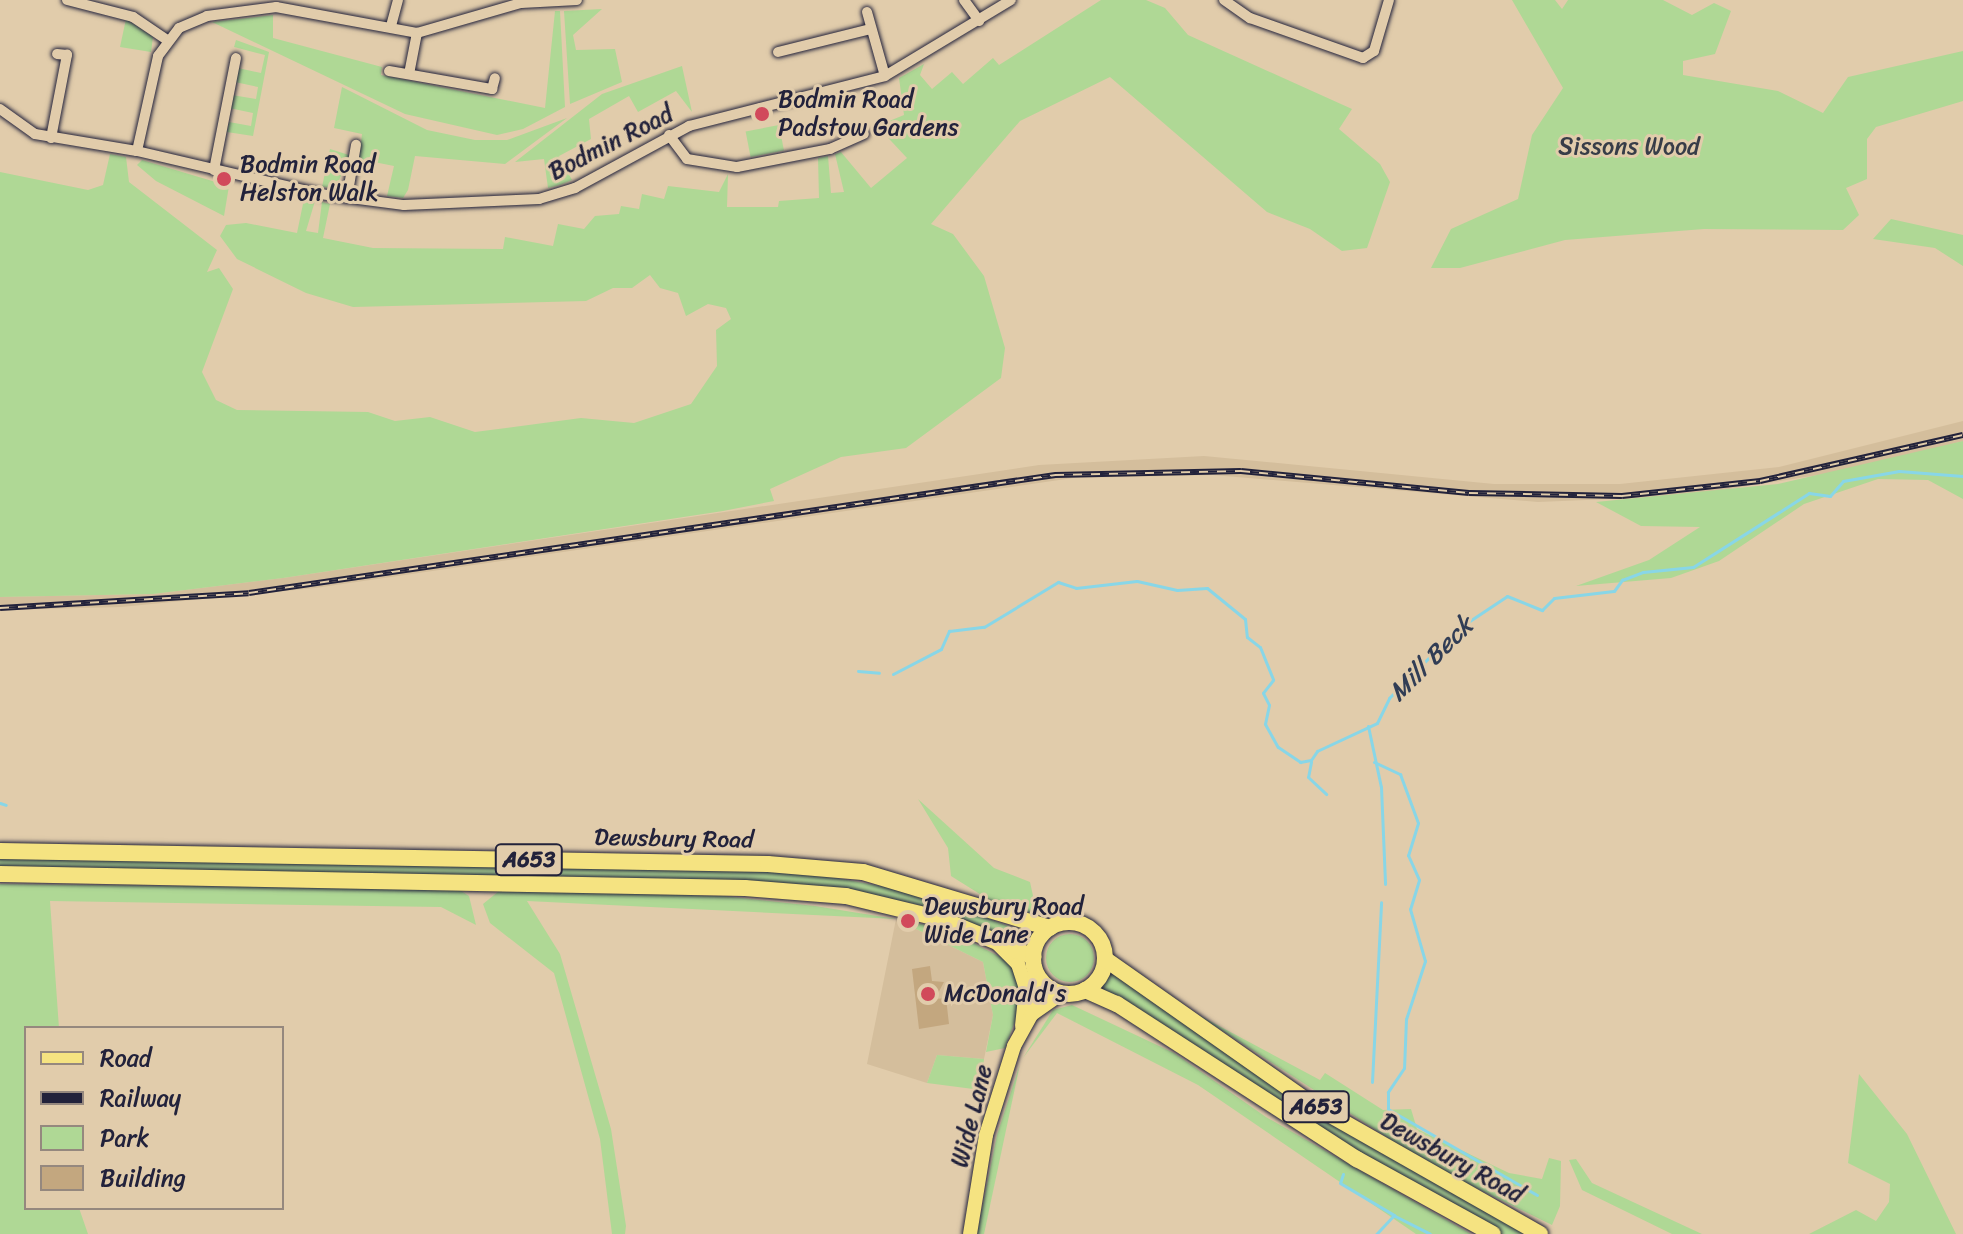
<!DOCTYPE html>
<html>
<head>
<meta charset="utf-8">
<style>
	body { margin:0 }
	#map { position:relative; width:1963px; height:1234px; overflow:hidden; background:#e1ccab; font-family:Sriracha,sans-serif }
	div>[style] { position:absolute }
	.built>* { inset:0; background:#d4be9c }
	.green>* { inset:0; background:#afd895; transform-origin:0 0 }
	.round { border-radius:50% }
	.stream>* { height:3px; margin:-1.5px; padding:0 1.5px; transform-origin:1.5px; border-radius:1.5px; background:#88d6e7 }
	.building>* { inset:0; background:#c3a77f }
	.roads { filter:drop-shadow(0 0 2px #22223b) drop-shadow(0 0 2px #22223b) }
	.minor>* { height:10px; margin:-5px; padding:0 5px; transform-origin:5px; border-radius:5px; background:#e1ccab }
	.major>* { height:14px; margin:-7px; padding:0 7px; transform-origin:7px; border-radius:7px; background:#f5e381 }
	.highway>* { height:16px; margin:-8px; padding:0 8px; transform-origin:8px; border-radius:8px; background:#f5e381 }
	.highway>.ring { margin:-8px; padding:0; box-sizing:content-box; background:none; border:16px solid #f5e381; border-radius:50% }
	.rail>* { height:6px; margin-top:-3px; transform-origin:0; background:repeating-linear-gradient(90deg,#e1ccab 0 9px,#22223b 0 18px); box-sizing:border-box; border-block:2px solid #22223b }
	.dots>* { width:22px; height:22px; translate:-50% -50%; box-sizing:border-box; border:4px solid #e1ccab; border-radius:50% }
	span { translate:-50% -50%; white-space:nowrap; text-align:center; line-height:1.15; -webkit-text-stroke:6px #e1ccab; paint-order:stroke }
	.shield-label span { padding:2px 6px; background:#e1ccab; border:2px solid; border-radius:6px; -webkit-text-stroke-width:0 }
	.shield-label { font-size:22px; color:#22223b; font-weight:700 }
	.poi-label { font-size:24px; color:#22223b }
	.left { translate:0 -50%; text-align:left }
	.street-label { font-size:24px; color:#22223b }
	.park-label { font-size:24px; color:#373d48 }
	.water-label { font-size:26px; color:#313d55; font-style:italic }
	.legend { position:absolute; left:24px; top:1026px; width:260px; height:184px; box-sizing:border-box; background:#e1ccab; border:2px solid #95887e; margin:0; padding:10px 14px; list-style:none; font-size:24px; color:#22223b }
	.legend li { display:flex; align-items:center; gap:16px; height:40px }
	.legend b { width:40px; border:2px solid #95887e }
</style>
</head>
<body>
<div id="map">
	<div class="built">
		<i style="clip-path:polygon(1963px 421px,1963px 441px,1864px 468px,1683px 496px,1538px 502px,1213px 475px,1073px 478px,315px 588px,121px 607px,0 610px,0 597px,153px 594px,283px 578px,1039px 465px,1204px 456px,1494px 484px,1620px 484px,1779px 467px)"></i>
		<i style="clip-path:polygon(896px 919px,983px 962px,993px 1015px,984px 1059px,937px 1055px,927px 1083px,867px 1064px)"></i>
	</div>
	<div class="green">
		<i style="clip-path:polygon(1101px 0,1146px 0,1165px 8px,1188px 35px,1352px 109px,1339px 129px,1380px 164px,1390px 182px,1367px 248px,1342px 251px,1310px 229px,1267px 212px,1110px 77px,1020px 121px,931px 224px,953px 234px,984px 276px,1005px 348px,1001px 378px,906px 448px,841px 457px,770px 489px,774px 501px,723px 511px,283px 578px,153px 594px,0 597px,0 172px,88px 190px,103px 185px,110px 154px,126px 157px,129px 182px,217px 250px,207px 272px,219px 268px,233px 289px,202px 372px,216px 400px,237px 410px,368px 412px,395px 421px,430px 417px,475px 432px,581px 418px,634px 423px,691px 404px,717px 366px,716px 330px,731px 319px,726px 308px,708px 304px,686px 316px,678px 293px,660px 288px,650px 275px,632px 288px,613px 288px,586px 301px,353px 307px,306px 293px,237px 259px,220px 236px,226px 225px,246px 223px,297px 233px,304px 199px,315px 201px,306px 231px,318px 233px,322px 202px,330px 204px,323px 238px,373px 248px,503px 249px,505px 237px,553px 246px,558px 224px,584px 229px,595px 216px,619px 214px,621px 206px,639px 209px,642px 194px,664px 199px,668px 186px,719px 192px,728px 174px,727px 207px,778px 207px,779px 201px,819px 198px,818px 158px,828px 156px,831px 193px,844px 192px,835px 154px,841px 152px,871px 188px,907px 158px,877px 126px,904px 115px,899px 78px,924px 64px,920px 75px,932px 89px,952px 72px,963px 84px,993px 58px,999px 65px)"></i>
		<i style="clip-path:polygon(1512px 0,1555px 0,1562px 9px,1568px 0,1663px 0,1692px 15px,1714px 3px,1731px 11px,1715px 54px,1683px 61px,1683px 75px,1778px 91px,1823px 113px,1848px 77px,1963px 51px,1963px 101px,1876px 127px,1867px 139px,1867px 179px,1846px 188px,1859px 215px,1843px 230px,1704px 229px,1565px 240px,1460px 268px,1431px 268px,1451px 229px,1518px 199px,1532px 135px,1563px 88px)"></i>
		<i style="clip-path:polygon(602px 9px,573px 35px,576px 50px,615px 49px,622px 82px,570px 104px,564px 11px)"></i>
		<i style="clip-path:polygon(555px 11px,560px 11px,565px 107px,523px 129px,497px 135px,405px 114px,212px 22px,273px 15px,273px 38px,382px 67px,381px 75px,545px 108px)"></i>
		<i style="clip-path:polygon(126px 19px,153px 37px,151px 52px,120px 47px)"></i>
		<i style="clip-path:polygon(236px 40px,269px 52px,253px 136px,227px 132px,229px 122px,251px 126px,253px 113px,229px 108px,232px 95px,256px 99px,258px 87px,235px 82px,238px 68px,261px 73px,265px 55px,234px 47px)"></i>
		<i style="clip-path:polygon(682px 66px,692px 112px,676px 91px,638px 112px,629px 96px,589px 119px,591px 139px,559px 156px,572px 180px,560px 185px,548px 188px,544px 159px,515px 162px,602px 94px)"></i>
		<i style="clip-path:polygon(342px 87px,427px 130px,475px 140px,507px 140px,567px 118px,505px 164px,415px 156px,408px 190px,403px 198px,387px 196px,394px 166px,359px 159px,362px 134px,334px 128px)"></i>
		<i style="left:779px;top:125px;width:26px;height:34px;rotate:79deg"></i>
		<i style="clip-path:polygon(330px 149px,349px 155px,336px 188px,322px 187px)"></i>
		<i style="clip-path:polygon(142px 160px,229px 186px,224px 216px,156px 181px,137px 165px)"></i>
		<i style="clip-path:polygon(1891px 219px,1963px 235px,1963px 266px,1935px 248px,1873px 239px)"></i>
		<i style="clip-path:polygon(1963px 441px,1963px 499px,1928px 480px,1878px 479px,1804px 504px,1719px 561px,1671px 578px,1576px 586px,1649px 560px,1700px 527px,1641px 526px,1596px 502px,1778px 484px)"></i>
		<i style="clip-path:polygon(918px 799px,994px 868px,1030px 882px,1037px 914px,1002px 908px,951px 876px,948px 848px)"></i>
		<i style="clip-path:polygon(0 855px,788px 869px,923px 894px,1032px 935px,1028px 944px,919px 905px,848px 890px,0 866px)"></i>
		<i style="clip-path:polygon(0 884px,458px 889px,469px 896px,476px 925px,441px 907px,50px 901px,59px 1028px,26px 1028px,26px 1208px,79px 1208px,88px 1234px,0 1234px)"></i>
		<i style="clip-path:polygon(499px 891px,724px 896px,815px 906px,896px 919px,946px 929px,1010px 962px,1021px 991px,1020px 1008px,1005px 1048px,986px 1052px,993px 1015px,983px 962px,896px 919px,527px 901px,560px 954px,611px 1129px,626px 1226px,625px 1234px,612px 1234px,600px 1139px,554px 973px,490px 923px,483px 904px)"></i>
		<i class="round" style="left:1046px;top:934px;width:48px;height:48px"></i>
		<i style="clip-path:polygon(1112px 972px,1315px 1113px,1527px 1234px,1502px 1234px,1306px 1122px,1101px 988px)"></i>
		<i style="clip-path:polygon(1072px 1005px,1174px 1053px,1266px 1117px,1471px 1234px,1416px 1234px,1198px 1085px,1057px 1013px,1023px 1058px,1053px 1010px)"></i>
		<i style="clip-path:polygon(1195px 1013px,1320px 1080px,1325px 1073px,1383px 1110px,1411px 1109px,1417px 1129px,1509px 1173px,1542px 1179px,1549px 1158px,1561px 1161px,1560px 1206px,1552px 1225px,1433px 1167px)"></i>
		<i style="clip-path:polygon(937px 1055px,984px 1059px,981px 1090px,927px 1083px)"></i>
		<i style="clip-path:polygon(1020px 1064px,984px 1234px,977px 1234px,997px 1135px)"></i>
		<i style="clip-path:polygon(1859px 1074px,1907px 1134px,1956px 1234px,1809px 1234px,1856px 1210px,1876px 1221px,1889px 1202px,1890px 1184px,1848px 1163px)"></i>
		<i style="clip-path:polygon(1576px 1159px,1592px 1183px,1702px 1234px,1672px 1234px,1582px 1190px,1569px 1160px)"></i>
	</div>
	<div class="stream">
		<i style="left:858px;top:671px;width:21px;rotate:5deg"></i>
		<i style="left:893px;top:674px;width:54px;rotate:-27.5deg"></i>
		<i style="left:941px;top:649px;width:20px;rotate:-66deg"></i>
		<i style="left:949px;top:631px;width:35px;rotate:-7deg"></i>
		<i style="left:984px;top:627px;width:87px;rotate:-31.3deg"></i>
		<i style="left:1058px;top:582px;width:19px;rotate:18deg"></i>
		<i style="left:1076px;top:588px;width:61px;rotate:-6.5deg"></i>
		<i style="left:1137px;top:581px;width:41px;rotate:12.7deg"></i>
		<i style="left:1177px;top:590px;width:30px;rotate:-4deg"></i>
		<i style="left:1207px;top:588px;width:49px;rotate:39.2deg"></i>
		<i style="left:1245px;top:619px;width:18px;rotate:84deg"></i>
		<i style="left:1247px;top:637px;width:16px;rotate:38deg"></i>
		<i style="left:1260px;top:647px;width:35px;rotate:68deg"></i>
		<i style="left:1273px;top:680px;width:16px;rotate:128deg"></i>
		<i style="left:1263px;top:693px;width:13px;rotate:63deg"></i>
		<i style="left:1269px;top:705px;width:19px;rotate:102deg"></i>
		<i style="left:1265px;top:724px;width:26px;rotate:61deg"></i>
		<i style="left:1278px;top:747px;width:27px;rotate:34deg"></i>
		<i style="left:1300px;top:762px;width:11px;rotate:-10deg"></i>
		<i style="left:1311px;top:760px;width:11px;rotate:-56deg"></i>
		<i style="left:1317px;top:751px;width:66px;rotate:-25deg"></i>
		<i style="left:1377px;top:723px;width:28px;rotate:-64deg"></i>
		<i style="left:1389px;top:698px;width:95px;rotate:-45.4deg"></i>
		<i style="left:1456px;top:630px;width:61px;rotate:-33.7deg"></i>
		<i style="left:1507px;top:596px;width:38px;rotate:22deg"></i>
		<i style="left:1542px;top:610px;width:17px;rotate:-45deg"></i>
		<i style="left:1554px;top:598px;width:60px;rotate:-6.7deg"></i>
		<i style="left:1614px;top:591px;width:14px;rotate:-54deg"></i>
		<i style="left:1622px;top:580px;width:22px;rotate:-21deg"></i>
		<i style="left:1643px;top:572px;width:50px;rotate:-5.7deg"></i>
		<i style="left:1693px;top:567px;width:138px;rotate:-32.5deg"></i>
		<i style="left:1809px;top:493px;width:21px;rotate:8deg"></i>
		<i style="left:1830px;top:496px;width:20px;rotate:-49deg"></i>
		<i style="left:1843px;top:481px;width:57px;rotate:-10.1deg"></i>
		<i style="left:1899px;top:471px;width:64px;rotate:4.5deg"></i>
		<i style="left:1368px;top:726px;width:62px;rotate:78deg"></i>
		<i style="left:1381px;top:787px;width:97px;rotate:87.6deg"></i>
		<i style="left:1311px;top:762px;width:15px;rotate:101deg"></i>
		<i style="left:1308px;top:777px;width:25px;rotate:43deg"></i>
		<i style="left:1374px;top:762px;width:29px;rotate:25deg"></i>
		<i style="left:1400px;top:774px;width:52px;rotate:69.8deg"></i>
		<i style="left:1418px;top:823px;width:34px;rotate:107deg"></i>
		<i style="left:1408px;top:855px;width:27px;rotate:66deg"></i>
		<i style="left:1419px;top:880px;width:30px;rotate:107deg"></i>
		<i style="left:1410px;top:909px;width:54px;rotate:73.9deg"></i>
		<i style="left:1425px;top:961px;width:61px;rotate:108.1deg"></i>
		<i style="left:1406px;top:1019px;width:49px;rotate:92.3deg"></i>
		<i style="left:1404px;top:1068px;width:29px;rotate:124deg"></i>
		<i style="left:1388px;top:1092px;width:17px;rotate:90deg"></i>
		<i style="left:1388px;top:1109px;width:172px;rotate:30deg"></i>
		<i style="left:0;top:803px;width:6px;rotate:18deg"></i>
		<i style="left:1372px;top:1082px;width:180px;rotate:-87.1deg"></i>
		<i style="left:1343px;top:1174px;width:9px;rotate:108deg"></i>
		<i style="left:1340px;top:1183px;width:63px;rotate:30.7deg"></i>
		<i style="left:1394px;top:1215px;width:26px;rotate:133deg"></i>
		<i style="left:1395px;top:1216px;width:39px;rotate:27deg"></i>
	</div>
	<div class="building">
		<i style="clip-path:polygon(930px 966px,932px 981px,944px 982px,935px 999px,946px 998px,949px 1024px,919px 1029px,912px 969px)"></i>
	</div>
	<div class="roads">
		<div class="minor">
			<i style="left:67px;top:0;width:68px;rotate:14.4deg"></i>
			<i style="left:133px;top:17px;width:40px;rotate:34deg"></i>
			<i style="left:964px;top:0;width:26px;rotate:54deg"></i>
			<i style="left:1224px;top:0;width:32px;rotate:35deg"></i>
			<i style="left:1250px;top:18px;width:120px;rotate:19.5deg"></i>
			<i style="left:1363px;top:58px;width:13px;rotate:-32deg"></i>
			<i style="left:1374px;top:51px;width:53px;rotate:-73.6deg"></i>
			<i style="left:867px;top:12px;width:66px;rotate:74.3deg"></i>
			<i style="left:391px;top:26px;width:27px;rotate:-75deg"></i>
			<i style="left:778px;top:52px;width:96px;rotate:-13.9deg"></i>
			<i style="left:389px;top:71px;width:105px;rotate:9.9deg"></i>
			<i style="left:492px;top:89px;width:11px;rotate:-75deg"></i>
			<i style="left:409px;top:74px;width:42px;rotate:-79deg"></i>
			<i style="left:0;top:109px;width:43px;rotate:35.5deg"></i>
			<i style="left:35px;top:134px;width:103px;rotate:9.5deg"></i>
			<i style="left:137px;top:151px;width:188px;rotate:13.2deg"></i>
			<i style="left:320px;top:194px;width:85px;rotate:7.5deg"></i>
			<i style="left:404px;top:205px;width:135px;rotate:-2.5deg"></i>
			<i style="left:539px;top:199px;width:38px;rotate:-17deg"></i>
			<i style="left:575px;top:188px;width:130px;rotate:-28.5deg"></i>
			<i style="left:689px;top:126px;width:202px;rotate:-14.3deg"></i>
			<i style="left:885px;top:76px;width:147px;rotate:-31.1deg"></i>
			<i style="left:669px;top:135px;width:30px;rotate:53deg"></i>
			<i style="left:687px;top:159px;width:51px;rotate:9.1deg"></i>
			<i style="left:737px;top:167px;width:95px;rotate:-11deg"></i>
			<i style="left:830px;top:149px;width:37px;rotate:-24deg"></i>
			<i style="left:51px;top:138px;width:85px;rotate:-79.1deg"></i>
			<i style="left:67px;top:55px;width:10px;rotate:-174deg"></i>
			<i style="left:137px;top:151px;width:97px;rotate:-77.5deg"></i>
			<i style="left:158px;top:56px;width:35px;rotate:-53deg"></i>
			<i style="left:179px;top:28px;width:30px;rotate:-23deg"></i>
			<i style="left:207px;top:16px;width:70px;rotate:-7.4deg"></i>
			<i style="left:276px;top:7px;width:143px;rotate:10.4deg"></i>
			<i style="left:417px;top:33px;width:108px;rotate:-16.1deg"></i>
			<i style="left:521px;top:3px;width:56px;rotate:-3.1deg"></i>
			<i style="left:214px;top:170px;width:114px;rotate:-78.9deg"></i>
			<i style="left:347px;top:198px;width:54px;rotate:-80.4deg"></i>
		</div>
		<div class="major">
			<i style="left:998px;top:944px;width:28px;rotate:45deg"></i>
			<i style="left:1018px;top:964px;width:25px;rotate:72deg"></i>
			<i style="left:1026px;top:988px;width:38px;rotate:96deg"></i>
			<i style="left:1032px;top:1014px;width:47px;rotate:-86.3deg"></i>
			<i style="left:970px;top:1234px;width:100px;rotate:-80.8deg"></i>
			<i style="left:986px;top:1135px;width:93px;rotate:-72.5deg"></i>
			<i style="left:1014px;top:1046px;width:37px;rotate:-61deg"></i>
			<i style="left:1032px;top:1014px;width:37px;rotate:-35deg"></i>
		</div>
		<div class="highway">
			<i style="left:0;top:851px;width:768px;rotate:0.97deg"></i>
			<i style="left:768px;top:864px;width:95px;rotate:4.8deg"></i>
			<i style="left:863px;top:872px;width:195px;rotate:16.7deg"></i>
			<i style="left:0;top:874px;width:745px;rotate:1.08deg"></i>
			<i style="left:745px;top:888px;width:101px;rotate:4.5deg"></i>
			<i style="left:846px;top:896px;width:98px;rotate:13.6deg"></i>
			<i style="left:941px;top:919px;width:100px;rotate:22.2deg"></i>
			<i class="ring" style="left:1033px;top:922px;width:56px;height:56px"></i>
			<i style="left:1105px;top:959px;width:254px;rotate:35.1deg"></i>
			<i style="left:1313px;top:1105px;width:261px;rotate:29.6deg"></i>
			<i style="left:1085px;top:990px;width:35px;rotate:24deg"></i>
			<i style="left:1117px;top:1004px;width:286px;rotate:32.9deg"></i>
			<i style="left:1357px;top:1159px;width:155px;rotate:28.9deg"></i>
		</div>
	</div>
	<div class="rail">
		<i style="left:0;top:608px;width:249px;rotate:-3.4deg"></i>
		<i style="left:249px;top:593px;width:815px;rotate:-8.33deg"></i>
		<i style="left:1055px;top:475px;width:186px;rotate:-1.2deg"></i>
		<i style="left:1241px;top:471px;width:229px;rotate:5.5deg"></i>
		<i style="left:1469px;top:493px;width:153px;rotate:1.1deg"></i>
		<i style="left:1622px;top:496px;width:139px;rotate:-6.2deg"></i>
		<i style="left:1760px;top:481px;width:208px;rotate:-12.8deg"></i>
	</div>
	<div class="dots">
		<i style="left:762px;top:114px;background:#d1495b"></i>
		<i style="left:224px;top:179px;background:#d1495b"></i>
		<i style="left:908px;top:921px;background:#d1495b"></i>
		<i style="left:928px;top:994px;background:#d1495b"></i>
	</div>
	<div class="shield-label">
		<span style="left:529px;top:860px">A653</span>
		<span style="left:1316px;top:1107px">A653</span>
	</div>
	<div class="poi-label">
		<span class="left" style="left:778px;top:114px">Bodmin Road<br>Padstow Gardens</span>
		<span class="left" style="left:240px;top:179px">Bodmin Road<br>Helston Walk</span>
		<span class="left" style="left:924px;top:921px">Dewsbury Road<br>Wide Lane</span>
		<span class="left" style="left:944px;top:994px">McDonald's</span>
	</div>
	<div class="street-label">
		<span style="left:611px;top:143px;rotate:-27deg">Bodmin Road</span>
		<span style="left:674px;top:839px;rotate:1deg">Dewsbury Road</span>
		<span style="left:972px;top:1116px;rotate:-76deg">Wide Lane</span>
		<span style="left:1452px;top:1158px;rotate:29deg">Dewsbury Road</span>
	</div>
	<div class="park-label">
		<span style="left:1629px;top:147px">Sissons Wood</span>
	</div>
	<div class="water-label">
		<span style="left:1431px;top:659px;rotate:-45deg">Mill Beck</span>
	</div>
	<ul class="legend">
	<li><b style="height:10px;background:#f5e381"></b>Road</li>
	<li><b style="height:10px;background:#22223b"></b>Railway</li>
	<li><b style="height:22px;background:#afd895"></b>Park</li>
	<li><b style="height:22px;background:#c3a77f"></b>Building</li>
	</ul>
</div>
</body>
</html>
